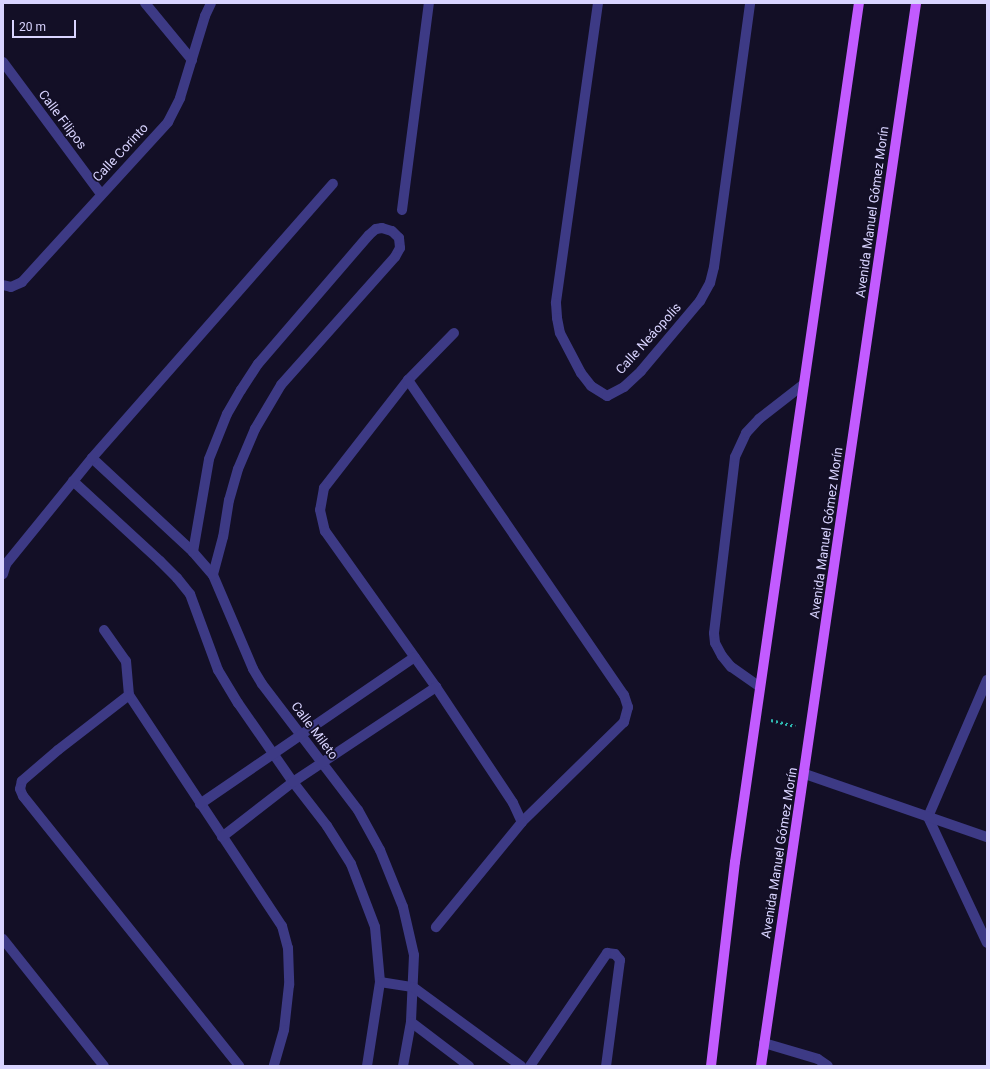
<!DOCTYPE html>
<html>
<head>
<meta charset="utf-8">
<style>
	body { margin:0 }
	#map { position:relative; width:990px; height:1069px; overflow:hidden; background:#130f26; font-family:Roboto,sans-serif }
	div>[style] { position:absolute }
	.path>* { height:2.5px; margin-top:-1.25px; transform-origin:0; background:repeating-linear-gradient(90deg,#2fb8b0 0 2px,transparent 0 5px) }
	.minor>* { height:10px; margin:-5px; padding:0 5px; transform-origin:5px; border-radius:5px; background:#3d3a85 }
	.major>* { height:10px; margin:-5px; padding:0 5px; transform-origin:5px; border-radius:5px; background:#c25bff }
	span { translate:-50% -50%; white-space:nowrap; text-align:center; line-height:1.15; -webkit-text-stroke:3.5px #130f26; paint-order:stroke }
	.street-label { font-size:13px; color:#d9d4ff }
	.frame { position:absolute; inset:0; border:4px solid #d9d4ff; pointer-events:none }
	.scale { position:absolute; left:12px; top:20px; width:64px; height:18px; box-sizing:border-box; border:2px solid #d9d4ff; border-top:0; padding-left:5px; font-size:12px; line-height:14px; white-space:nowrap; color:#d9d4ff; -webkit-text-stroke:3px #130f26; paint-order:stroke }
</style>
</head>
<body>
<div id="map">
	<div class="path">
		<i style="left:771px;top:720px;width:25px;rotate:14deg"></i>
	</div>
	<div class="minor">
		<i style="left:145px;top:3px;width:74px;rotate:50.5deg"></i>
		<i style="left:598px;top:3px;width:303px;rotate:98deg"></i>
		<i style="left:556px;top:303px;width:15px;rotate:86deg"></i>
		<i style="left:557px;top:318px;width:15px;rotate:79deg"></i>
		<i style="left:560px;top:333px;width:45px;rotate:62.3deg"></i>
		<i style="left:581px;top:373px;width:16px;rotate:52deg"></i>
		<i style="left:591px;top:386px;width:19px;rotate:32deg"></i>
		<i style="left:607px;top:396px;width:19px;rotate:-28deg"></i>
		<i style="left:624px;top:387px;width:23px;rotate:-43deg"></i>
		<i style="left:641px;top:371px;width:92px;rotate:-49.9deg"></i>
		<i style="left:700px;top:301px;width:21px;rotate:-61deg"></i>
		<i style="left:710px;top:283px;width:16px;rotate:-76deg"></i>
		<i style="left:714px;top:267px;width:266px;rotate:-82.2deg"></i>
		<i style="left:3px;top:62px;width:164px;rotate:53.4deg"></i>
		<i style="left:402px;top:210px;width:209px;rotate:-82.6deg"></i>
		<i style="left:3px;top:285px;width:8px;rotate:14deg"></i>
		<i style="left:11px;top:287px;width:12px;rotate:-24deg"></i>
		<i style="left:22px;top:282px;width:217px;rotate:-47.6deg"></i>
		<i style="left:168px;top:122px;width:27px;rotate:-63deg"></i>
		<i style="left:180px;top:98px;width:86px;rotate:-73deg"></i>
		<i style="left:205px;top:16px;width:14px;rotate:-65deg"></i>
		<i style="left:454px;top:333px;width:66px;rotate:134.4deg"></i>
		<i style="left:408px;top:380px;width:137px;rotate:127.9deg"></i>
		<i style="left:324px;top:488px;width:22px;rotate:100deg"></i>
		<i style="left:320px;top:510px;width:22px;rotate:77deg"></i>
		<i style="left:325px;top:531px;width:191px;rotate:54.6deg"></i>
		<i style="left:436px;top:687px;width:139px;rotate:56.4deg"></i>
		<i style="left:513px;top:803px;width:21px;rotate:65deg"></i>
		<i style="left:408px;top:380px;width:382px;rotate:55.6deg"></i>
		<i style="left:624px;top:695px;width:13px;rotate:72deg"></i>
		<i style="left:628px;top:707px;width:16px;rotate:105deg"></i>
		<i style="left:624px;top:722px;width:143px;rotate:135.6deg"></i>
		<i style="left:522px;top:822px;width:136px;rotate:129.3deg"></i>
		<i style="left:92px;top:458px;width:138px;rotate:42.9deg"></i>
		<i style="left:193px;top:552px;width:30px;rotate:49deg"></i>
		<i style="left:213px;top:575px;width:102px;rotate:66.9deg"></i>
		<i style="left:253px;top:669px;width:17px;rotate:59deg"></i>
		<i style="left:262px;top:684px;width:158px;rotate:52.7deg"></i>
		<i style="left:358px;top:810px;width:46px;rotate:61.2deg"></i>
		<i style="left:380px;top:850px;width:61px;rotate:68deg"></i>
		<i style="left:403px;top:907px;width:49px;rotate:77.1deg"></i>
		<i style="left:414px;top:955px;width:67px;rotate:92.6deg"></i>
		<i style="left:411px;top:1022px;width:45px;rotate:100.3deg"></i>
		<i style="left:73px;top:481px;width:118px;rotate:42.6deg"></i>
		<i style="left:160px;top:561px;width:24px;rotate:45deg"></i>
		<i style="left:177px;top:578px;width:21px;rotate:51deg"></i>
		<i style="left:190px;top:594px;width:81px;rotate:69.8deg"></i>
		<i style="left:218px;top:670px;width:39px;rotate:59deg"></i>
		<i style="left:238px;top:703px;width:96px;rotate:55.2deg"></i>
		<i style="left:293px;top:782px;width:56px;rotate:52.3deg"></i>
		<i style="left:327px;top:826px;width:45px;rotate:57.7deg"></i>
		<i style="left:351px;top:864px;width:67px;rotate:69.1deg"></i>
		<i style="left:375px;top:927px;width:55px;rotate:84.8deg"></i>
		<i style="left:380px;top:982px;width:85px;rotate:98.8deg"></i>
		<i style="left:193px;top:552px;width:94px;rotate:-80.2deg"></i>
		<i style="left:209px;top:459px;width:48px;rotate:-68.2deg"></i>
		<i style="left:227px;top:414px;width:28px;rotate:-60deg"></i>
		<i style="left:241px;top:390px;width:31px;rotate:-57deg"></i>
		<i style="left:258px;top:364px;width:170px;rotate:-49.3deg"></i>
		<i style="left:369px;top:235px;width:9px;rotate:-41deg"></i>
		<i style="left:376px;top:229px;width:6px;rotate:-9deg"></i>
		<i style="left:382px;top:228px;width:10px;rotate:17deg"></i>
		<i style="left:392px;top:231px;width:10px;rotate:45deg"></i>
		<i style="left:399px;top:238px;width:10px;rotate:84deg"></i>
		<i style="left:400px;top:248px;width:10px;rotate:119deg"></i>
		<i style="left:395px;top:257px;width:171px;rotate:131.7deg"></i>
		<i style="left:281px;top:385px;width:51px;rotate:120.6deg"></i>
		<i style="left:255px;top:429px;width:43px;rotate:113deg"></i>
		<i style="left:238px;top:469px;width:32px;rotate:106deg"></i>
		<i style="left:229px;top:500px;width:37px;rotate:99deg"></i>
		<i style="left:223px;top:537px;width:39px;rotate:105deg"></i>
		<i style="left:3px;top:574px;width:10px;rotate:-73deg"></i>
		<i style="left:6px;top:564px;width:136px;rotate:-50.9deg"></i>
		<i style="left:92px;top:458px;width:365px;rotate:-48.7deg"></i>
		<i style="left:104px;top:630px;width:38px;rotate:55deg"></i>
		<i style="left:126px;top:661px;width:34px;rotate:85deg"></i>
		<i style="left:129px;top:695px;width:277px;rotate:56.5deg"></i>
		<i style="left:282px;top:926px;width:23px;rotate:75deg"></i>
		<i style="left:288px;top:948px;width:37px;rotate:88deg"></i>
		<i style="left:289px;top:985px;width:45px;rotate:96.3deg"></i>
		<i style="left:284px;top:1030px;width:37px;rotate:106deg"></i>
		<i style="left:987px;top:680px;width:149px;rotate:113.3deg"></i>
		<i style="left:928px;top:817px;width:139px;rotate:64.9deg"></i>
		<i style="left:760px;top:687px;width:35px;rotate:-145deg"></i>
		<i style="left:731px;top:667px;width:14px;rotate:-129deg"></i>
		<i style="left:722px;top:656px;width:15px;rotate:-118deg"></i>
		<i style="left:715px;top:643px;width:10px;rotate:-96deg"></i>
		<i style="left:714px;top:633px;width:177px;rotate:-83.2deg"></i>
		<i style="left:735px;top:457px;width:26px;rotate:-65deg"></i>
		<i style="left:746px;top:433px;width:19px;rotate:-47deg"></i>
		<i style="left:759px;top:419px;width:57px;rotate:-37.9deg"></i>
		<i style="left:129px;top:695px;width:90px;rotate:142.2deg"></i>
		<i style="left:58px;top:750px;width:48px;rotate:139.3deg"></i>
		<i style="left:22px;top:781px;width:8px;rotate:104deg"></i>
		<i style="left:20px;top:789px;width:8px;rotate:67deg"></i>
		<i style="left:23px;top:796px;width:346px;rotate:51.3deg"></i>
		<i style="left:805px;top:774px;width:193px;rotate:19.1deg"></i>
		<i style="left:200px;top:804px;width:260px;rotate:-34.4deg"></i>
		<i style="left:222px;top:837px;width:90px;rotate:-37.8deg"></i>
		<i style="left:293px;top:782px;width:172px;rotate:-33.6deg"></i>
		<i style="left:3px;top:939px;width:162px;rotate:51.5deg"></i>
		<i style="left:380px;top:982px;width:33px;rotate:9deg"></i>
		<i style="left:413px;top:987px;width:134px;rotate:36.2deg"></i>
		<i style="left:411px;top:1022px;width:73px;rotate:37.2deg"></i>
		<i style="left:764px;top:1043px;width:56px;rotate:16.5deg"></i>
		<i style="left:818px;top:1059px;width:12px;rotate:35deg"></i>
		<i style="left:530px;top:1066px;width:137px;rotate:-55.7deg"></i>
		<i style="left:607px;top:953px;width:8px;rotate:7deg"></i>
		<i style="left:615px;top:954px;width:8px;rotate:50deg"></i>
		<i style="left:620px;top:960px;width:107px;rotate:97.5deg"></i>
	</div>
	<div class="major">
		<i style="left:711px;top:1066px;width:205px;rotate:-83.3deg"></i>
		<i style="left:735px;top:862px;width:868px;rotate:-81.79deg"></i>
		<i style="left:761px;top:1066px;width:1074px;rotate:-81.7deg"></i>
	</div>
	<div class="street-label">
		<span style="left:62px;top:120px;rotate:53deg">Calle Filipos</span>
		<span style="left:121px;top:153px;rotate:-47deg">Calle Corinto</span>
		<span style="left:873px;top:212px;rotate:-82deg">Avenida Manuel Gómez Morín</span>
		<span style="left:649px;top:339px;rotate:-48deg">Calle Neáopolis</span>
		<span style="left:827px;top:533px;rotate:-82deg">Avenida Manuel Gómez Morín</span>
		<span style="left:314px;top:731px;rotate:53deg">Calle Mileto</span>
		<span style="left:780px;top:853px;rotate:-81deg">Avenida Manuel Gómez Morín</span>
	</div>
	<div class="frame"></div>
	<div class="scale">20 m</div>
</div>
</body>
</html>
